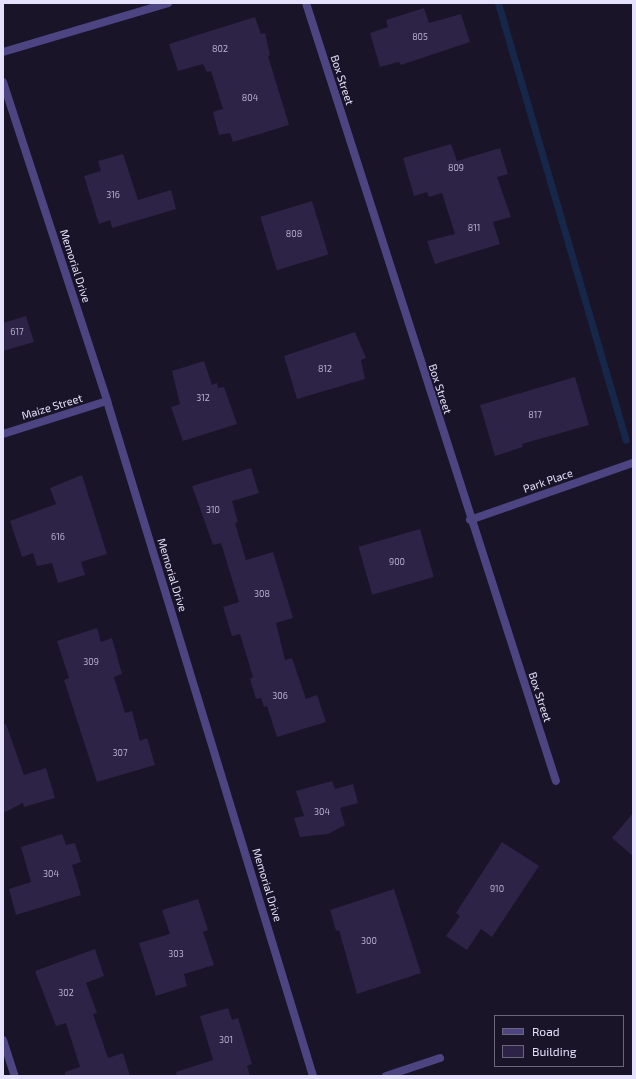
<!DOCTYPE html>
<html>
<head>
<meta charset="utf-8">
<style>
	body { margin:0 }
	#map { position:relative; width:636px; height:1079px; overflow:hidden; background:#191428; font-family:"Exo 2",sans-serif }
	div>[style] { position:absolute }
	.stream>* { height:7px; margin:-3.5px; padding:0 3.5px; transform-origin:3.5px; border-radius:3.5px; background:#16274a }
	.building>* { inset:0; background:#2c2347; transform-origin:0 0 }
	.minor>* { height:8px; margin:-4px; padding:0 4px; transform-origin:4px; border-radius:4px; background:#4c4581 }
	span { translate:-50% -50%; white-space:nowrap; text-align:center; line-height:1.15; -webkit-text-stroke:4px #191428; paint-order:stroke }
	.number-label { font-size:9px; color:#b7b1ce }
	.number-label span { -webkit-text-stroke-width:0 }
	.street-label { font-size:11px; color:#e5e0fb }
	.frame { position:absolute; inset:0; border:4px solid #e5e0fb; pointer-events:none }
	.legend { position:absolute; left:494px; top:1015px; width:130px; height:52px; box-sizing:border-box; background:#191428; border:1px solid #6b667c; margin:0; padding:5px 7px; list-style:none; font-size:12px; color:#e5e0fb }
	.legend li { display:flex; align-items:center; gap:8px; height:20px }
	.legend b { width:20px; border:1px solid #6b667c }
</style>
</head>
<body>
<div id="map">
	<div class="stream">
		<i style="left:498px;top:3px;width:455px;rotate:73.7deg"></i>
	</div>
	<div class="building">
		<i style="clip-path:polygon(424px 8px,429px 23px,461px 14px,470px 42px,401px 65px,399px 62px,380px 67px,370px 33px,388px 27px,386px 20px)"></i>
		<i style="clip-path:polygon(255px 17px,261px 34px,265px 33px,270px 55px,268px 56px,289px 125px,233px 142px,230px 133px,219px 135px,213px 112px,223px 109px,211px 71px,207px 72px,203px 64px,178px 71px,169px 44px)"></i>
		<i style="clip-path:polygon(451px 144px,457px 161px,500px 148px,508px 174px,497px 177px,511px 217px,493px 222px,500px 244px,435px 264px,427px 241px,455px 234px,442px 193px,429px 197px,427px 192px,414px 196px,403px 158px)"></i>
		<i style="clip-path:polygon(123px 154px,138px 200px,171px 190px,176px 209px,112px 228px,110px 220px,99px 224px,84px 176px,101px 171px,98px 161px)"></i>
		<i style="left:312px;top:201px;width:56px;height:54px;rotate:73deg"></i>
		<i style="clip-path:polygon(26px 316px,34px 342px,3px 351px,3px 323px)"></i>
		<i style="clip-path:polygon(355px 332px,366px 358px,361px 360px,365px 379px,297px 399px,284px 356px)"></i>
		<i style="clip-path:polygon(204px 361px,212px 385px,217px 383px,218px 388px,224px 387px,237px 424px,183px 441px,171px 407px,180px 404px,172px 371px)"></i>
		<i style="clip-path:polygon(575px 377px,589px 425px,522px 444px,523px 447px,495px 456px,480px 405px)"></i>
		<i style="clip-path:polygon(251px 468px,259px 493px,232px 501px,238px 522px,235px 523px,246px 560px,273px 552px,293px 618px,276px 623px,285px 660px,292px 658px,306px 699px,317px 695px,326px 722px,277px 737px,267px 706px,264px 707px,261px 698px,256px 699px,250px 679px,253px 677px,240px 634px,232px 636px,223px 607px,239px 602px,221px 543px,213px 545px,192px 486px)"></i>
		<i style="clip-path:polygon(82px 475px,107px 554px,81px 562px,85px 575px,58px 583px,52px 563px,37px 566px,33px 553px,22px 557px,10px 521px,56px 504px,50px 488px)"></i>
		<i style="left:420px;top:529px;width:50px;height:64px;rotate:74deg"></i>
		<i style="clip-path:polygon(97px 628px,101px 642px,112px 638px,122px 674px,114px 677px,125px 713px,132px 711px,140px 741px,147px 738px,155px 765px,97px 782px,64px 680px,69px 678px,57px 641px)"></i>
		<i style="clip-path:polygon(6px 724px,24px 775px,46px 768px,55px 798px,24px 807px,23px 803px,3px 813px,3px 725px)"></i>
		<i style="clip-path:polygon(332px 781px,335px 789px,353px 784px,358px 803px,340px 808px,345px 825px,328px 834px,300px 837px,294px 818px,304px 816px,296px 791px)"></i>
		<i style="clip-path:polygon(633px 813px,633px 856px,612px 838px)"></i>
		<i style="clip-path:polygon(62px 834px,66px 845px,75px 843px,81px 862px,72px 865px,81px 895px,16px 915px,9px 889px,31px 882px,21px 847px)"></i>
		<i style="clip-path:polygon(502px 842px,539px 866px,492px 937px,481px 929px,467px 950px,446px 936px,460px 916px,456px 913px)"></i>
		<i style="clip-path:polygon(394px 889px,421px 973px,357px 994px,339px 930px,336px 931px,330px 910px)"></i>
		<i style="clip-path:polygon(198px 899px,208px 930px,203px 932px,214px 965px,184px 974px,187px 986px,156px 996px,139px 943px,170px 934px,162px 910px)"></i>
		<i style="clip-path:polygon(95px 949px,104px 976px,86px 983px,97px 1013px,93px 1014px,108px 1058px,123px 1053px,130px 1076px,65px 1076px,65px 1072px,80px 1067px,66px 1023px,56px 1026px,35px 971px)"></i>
		<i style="clip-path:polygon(228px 1008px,232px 1020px,238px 1018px,252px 1064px,247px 1066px,250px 1076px,177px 1076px,176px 1072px,213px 1060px,200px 1016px)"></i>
	</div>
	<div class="minor">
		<i style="left:306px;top:3px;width:817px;rotate:72.19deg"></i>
		<i style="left:3px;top:52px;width:172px;rotate:-16.5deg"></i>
		<i style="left:3px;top:82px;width:336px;rotate:71.9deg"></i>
		<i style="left:107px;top:401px;width:706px;rotate:73.03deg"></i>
		<i style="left:3px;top:434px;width:109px;rotate:-17.6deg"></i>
		<i style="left:470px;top:520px;width:173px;rotate:-19.3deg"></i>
		<i style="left:3px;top:1040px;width:38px;rotate:72deg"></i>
		<i style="left:386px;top:1076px;width:57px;rotate:-18.4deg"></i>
	</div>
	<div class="number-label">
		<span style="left:420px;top:37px">805</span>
		<span style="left:220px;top:49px">802</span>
		<span style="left:250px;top:98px">804</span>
		<span style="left:456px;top:168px">809</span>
		<span style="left:113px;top:195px">316</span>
		<span style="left:474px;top:228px">811</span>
		<span style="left:294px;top:234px">808</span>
		<span style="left:17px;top:332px">617</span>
		<span style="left:325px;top:369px">812</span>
		<span style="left:203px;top:398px">312</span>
		<span style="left:535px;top:415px">817</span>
		<span style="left:213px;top:510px">310</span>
		<span style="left:58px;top:537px">616</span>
		<span style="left:397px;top:562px">900</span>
		<span style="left:262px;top:594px">308</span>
		<span style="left:91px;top:662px">309</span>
		<span style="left:280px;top:696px">306</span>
		<span style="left:120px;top:753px">307</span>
		<span style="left:322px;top:812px">304</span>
		<span style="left:51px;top:874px">304</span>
		<span style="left:497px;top:889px">910</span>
		<span style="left:369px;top:941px">300</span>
		<span style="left:176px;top:954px">303</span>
		<span style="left:66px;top:993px">302</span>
		<span style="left:226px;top:1040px">301</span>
	</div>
	<div class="street-label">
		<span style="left:342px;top:80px;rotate:72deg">Box Street</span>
		<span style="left:75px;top:266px;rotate:72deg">Memorial Drive</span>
		<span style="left:440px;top:389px;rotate:72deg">Box Street</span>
		<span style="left:52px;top:407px;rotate:-17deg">Maize Street</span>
		<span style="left:548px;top:481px;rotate:-19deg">Park Place</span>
		<span style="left:172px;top:575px;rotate:73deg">Memorial Drive</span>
		<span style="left:540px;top:697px;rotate:72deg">Box Street</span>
		<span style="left:267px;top:885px;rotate:73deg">Memorial Drive</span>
	</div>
	<div class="frame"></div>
	<ul class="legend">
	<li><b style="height:5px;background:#4c4581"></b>Road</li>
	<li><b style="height:11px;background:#2c2347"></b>Building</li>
	</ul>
</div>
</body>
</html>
